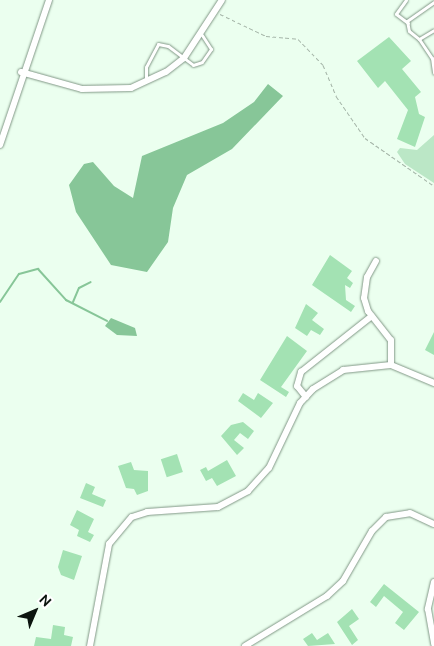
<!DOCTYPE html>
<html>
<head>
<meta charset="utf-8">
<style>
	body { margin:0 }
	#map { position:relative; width:434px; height:646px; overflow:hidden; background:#ebffef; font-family:Ubuntu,sans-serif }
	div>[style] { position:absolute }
	.green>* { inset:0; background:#bbe7c6 }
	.water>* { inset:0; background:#87c698 }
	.stream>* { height:2px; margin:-1px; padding:0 1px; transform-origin:1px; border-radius:1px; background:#87c698 }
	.building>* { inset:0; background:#a3e2b3; transform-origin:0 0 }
	.path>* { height:1px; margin-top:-0.5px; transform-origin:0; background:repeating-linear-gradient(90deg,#a5b5a8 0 4px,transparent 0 6.5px) }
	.roads { filter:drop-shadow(0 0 1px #819886) drop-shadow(0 0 1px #819886) }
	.service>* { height:3px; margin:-1.5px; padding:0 1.5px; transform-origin:1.5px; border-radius:1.5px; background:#fff }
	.minor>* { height:6px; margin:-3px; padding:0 3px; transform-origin:3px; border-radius:3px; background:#fff }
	span { translate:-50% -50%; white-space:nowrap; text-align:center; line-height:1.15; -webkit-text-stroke:5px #fff; paint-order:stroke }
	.north { position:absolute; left:10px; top:586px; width:50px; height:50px; -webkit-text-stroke:4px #fff; paint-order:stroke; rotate:45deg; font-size:14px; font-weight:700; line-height:20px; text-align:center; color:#0c150f }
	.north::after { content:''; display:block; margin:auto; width:18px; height:22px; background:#0c150f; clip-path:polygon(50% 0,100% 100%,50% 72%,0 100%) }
</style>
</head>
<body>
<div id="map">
	<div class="green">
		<i style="clip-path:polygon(434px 135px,434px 183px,405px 164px,397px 152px,400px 148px,417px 150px)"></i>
	</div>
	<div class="water">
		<i style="clip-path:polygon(268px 84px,283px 96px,232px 149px,187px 175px,173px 208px,168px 242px,147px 272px,111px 265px,76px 212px,69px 185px,84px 164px,93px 162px,114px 186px,133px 198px,142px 156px,223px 123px,254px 102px)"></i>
		<i style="clip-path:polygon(111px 318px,135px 328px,137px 336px,117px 335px,105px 326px)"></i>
	</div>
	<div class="stream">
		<i style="left:0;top:302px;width:34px;rotate:-56deg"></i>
		<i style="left:19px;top:274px;width:20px;rotate:-15deg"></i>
		<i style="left:38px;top:269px;width:42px;rotate:47.9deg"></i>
		<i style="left:66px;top:300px;width:46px;rotate:27.1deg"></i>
		<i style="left:73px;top:302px;width:15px;rotate:-67deg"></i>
		<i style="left:79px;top:288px;width:13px;rotate:-27deg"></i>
	</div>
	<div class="building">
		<i style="clip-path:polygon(389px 37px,411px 61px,402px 69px,421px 92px,415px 97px,419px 114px,425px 117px,415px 147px,397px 139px,408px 110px,385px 81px,378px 88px,357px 61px)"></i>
		<i style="clip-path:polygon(330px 255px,352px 271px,347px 278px,353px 283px,350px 288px,345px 285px,346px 300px,355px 306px,351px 312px,312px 285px)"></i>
		<i style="clip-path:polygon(306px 304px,318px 313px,312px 320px,324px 329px,320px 335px,311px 330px,307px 336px,295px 328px)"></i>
		<i style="clip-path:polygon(434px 332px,434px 355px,425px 350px)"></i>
		<i style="clip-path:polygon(287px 336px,307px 351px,281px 387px,289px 392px,286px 397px,260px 380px)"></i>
		<i style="clip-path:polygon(243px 393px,254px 400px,258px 393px,273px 403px,261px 418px,238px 401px)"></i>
		<i style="clip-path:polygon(243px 422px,254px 431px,248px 439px,240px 433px,234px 440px,244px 448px,237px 455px,221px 436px,231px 425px)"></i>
		<i style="left:177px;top:454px;width:19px;height:17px;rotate:72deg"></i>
		<i style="clip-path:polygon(227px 460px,236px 476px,217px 486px,212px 478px,206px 481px,200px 470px,206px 467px,208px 471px)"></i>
		<i style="clip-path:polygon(131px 462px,134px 470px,148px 471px,148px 491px,137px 495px,134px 489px,126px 488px,118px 466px)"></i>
		<i style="clip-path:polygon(86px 483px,95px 487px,92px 494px,106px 500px,103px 507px,80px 498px)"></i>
		<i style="clip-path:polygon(77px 510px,94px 519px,88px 532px,94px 535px,90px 542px,77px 536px,79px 530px,70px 525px)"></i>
		<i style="clip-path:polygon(63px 550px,82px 556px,74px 580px,61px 575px,58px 567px)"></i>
		<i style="clip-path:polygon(384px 584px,419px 612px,404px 630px,395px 623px,403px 612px,384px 596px,376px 607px,370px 602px)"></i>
		<i style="clip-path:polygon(352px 609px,359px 619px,349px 626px,358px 640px,352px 645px,337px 622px)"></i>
		<i style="clip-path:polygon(53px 625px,65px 627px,64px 635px,73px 637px,71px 646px,34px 646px,36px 637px,51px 639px)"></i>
		<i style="clip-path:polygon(312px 633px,317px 640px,328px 633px,335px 644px,308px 646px,303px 639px)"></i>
	</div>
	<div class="path">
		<i style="left:220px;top:14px;width:51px;rotate:25.6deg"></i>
		<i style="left:266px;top:36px;width:32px;rotate:5deg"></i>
		<i style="left:298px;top:39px;width:36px;rotate:46deg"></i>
		<i style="left:323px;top:65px;width:34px;rotate:67deg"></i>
		<i style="left:336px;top:96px;width:51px;rotate:55.4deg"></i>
		<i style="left:365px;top:138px;width:84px;rotate:34.8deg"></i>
	</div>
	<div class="roads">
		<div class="service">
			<i style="left:406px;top:0;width:17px;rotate:126deg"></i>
			<i style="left:396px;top:14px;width:15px;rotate:37deg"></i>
			<i style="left:434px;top:2px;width:33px;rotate:145deg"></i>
			<i style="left:407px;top:21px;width:10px;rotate:79deg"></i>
			<i style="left:409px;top:31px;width:13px;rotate:39deg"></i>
			<i style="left:419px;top:39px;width:17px;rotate:-31deg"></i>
			<i style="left:419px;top:39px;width:23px;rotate:56deg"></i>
			<i style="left:432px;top:58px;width:15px;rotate:82deg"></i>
			<i style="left:146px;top:81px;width:14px;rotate:-90deg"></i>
			<i style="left:146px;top:67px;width:26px;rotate:-62deg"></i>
			<i style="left:158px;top:44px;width:10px;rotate:11deg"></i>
			<i style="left:168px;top:46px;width:31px;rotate:37deg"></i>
			<i style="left:193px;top:65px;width:9px;rotate:-18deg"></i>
			<i style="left:202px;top:62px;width:16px;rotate:-55deg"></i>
			<i style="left:211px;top:49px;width:17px;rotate:-123deg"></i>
		</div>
		<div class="minor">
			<i style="left:21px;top:72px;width:63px;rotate:15.6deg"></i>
			<i style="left:82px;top:89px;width:49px;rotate:-1.2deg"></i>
			<i style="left:131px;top:88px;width:38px;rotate:-25deg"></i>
			<i style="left:166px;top:72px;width:23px;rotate:-38deg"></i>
			<i style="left:184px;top:58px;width:69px;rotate:-56.8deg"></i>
			<i style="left:0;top:145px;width:153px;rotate:-71.3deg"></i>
			<i style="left:376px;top:261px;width:18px;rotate:119deg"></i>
			<i style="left:367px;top:277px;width:21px;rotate:98deg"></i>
			<i style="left:364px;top:298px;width:14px;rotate:73deg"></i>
			<i style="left:368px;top:311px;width:37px;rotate:52deg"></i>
			<i style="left:391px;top:340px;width:25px;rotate:90deg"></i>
			<i style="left:306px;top:397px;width:14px;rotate:-129deg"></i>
			<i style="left:297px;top:386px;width:15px;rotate:-74deg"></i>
			<i style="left:301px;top:372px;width:90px;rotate:-38.3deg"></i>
			<i style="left:434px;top:582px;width:28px;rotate:103deg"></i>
			<i style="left:428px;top:609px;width:36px;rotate:80deg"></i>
			<i style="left:90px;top:646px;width:104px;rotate:-79.4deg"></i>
			<i style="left:109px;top:544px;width:35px;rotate:-50deg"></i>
			<i style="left:132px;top:517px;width:16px;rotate:-18deg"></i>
			<i style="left:147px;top:512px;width:71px;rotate:-4deg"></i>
			<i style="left:218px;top:507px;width:34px;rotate:-28deg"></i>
			<i style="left:248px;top:491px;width:31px;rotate:-48deg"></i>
			<i style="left:269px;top:468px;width:72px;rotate:-64.5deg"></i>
			<i style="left:300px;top:403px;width:19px;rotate:-47deg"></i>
			<i style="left:313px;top:389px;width:36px;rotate:-32deg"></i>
			<i style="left:343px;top:370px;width:48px;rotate:-5.9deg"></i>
			<i style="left:391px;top:365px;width:47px;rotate:22.7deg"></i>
			<i style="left:245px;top:646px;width:96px;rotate:-31.4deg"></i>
			<i style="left:327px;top:596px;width:22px;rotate:-43deg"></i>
			<i style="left:343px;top:581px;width:58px;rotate:-59.9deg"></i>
			<i style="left:372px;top:531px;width:20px;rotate:-45deg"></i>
			<i style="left:386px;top:517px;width:24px;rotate:-9deg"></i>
			<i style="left:410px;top:513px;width:26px;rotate:25deg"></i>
		</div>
	</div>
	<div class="north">N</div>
</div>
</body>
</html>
